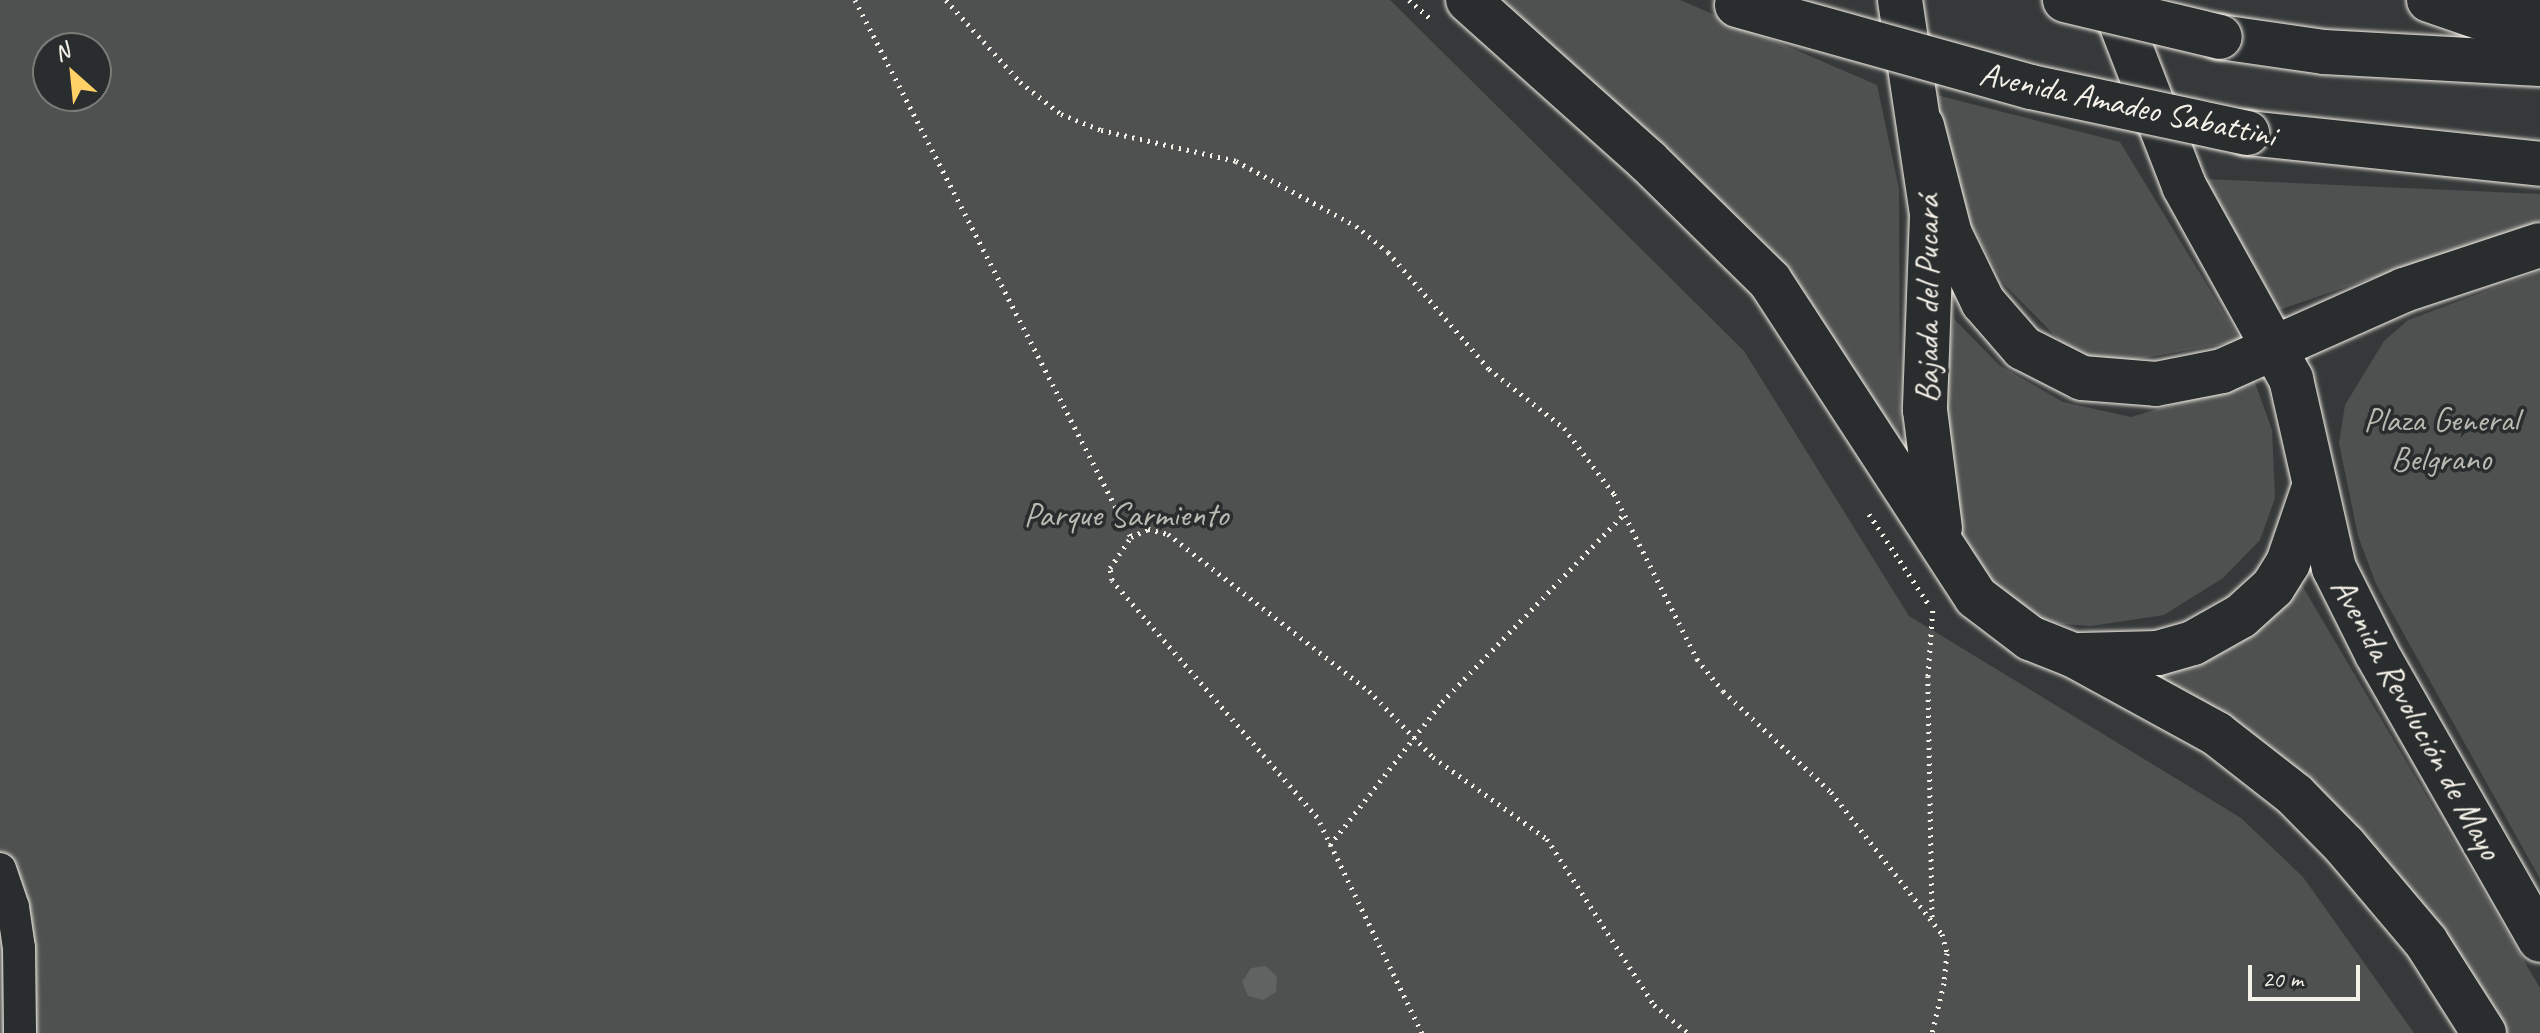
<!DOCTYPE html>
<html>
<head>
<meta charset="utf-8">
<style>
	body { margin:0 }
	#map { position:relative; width:2540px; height:1033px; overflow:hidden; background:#363939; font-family:Caveat,sans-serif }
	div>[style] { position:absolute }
	.green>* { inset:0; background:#4e514f }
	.building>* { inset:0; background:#616362 }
	.path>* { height:5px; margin-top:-2.5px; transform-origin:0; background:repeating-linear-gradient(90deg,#f4f1e8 0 2px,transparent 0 8px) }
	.roads { filter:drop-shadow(0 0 2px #f4f1e8) drop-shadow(0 0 2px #f4f1e8) }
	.minor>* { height:32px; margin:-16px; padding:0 16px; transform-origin:16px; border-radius:16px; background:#2a2d2e }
	.primary>* { height:44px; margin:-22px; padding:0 22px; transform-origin:22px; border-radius:22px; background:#2a2d2e }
	.bridges { filter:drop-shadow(0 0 2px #f4f1e8) drop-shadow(0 0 2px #f4f1e8) }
	.primary-bridge>* { height:44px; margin:-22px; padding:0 22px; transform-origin:22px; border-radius:22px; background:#2a2d2e }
	span { translate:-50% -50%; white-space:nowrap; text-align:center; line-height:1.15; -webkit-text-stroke:7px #2a2d2e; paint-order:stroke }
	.street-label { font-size:34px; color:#f4f1e8 }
	.park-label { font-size:34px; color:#bab9b2 }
	.north { position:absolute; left:32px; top:32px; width:80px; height:80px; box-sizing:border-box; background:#2a2d2e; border:2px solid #7b7b78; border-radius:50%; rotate:333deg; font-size:22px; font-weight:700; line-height:32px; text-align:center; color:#f4f1e8 }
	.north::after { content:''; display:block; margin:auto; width:28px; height:36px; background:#ffd166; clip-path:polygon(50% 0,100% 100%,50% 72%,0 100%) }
	.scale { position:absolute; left:2248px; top:965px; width:112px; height:36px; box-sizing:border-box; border:4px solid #f4f1e8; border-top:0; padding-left:10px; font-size:24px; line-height:28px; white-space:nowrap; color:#f4f1e8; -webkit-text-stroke:6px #2a2d2e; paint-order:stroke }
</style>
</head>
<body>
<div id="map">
	<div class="green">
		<i style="clip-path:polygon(evenodd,0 0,1390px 0,1744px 351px,1909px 616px,2241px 818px,2303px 877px,2414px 1033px,0 1033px,0 0,48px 48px,96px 48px,96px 96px,48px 96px,48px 48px)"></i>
		<i style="clip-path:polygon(1486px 0,1680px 0,1877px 85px,1899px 189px,1900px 455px)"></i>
		<i style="clip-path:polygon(1929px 93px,2120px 142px,2241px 341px,2115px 363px,2073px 354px,2005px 285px,1981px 243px,1952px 192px)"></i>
		<i style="clip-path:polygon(2205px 179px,2540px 194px,2540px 221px,2279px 310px)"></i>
		<i style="clip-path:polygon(2540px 271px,2540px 879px,2376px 584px,2358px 536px,2339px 443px,2345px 405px,2384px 341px,2408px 320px)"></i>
		<i style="clip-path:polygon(1953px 318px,1999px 365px,2063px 402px,2131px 417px,2254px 380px,2272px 430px,2275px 498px,2260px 540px,2223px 578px,2164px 615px,2091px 626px,2033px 622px,1974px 569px,1951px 509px,1944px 428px)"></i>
		<i style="clip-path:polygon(2300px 582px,2540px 988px,2540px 1033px,2505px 1033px,2433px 915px,2349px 825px,2150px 675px)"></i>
	</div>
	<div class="building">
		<i style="clip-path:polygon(1266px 966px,1277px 977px,1276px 992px,1263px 1000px,1248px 996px,1242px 982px,1251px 968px)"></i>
	</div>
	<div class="path">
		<i style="left:855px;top:0;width:604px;rotate:62.8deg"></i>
		<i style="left:946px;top:0;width:110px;rotate:47.9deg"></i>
		<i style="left:1020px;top:82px;width:52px;rotate:38deg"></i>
		<i style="left:1061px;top:114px;width:43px;rotate:21.8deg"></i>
		<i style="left:1101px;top:130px;width:139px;rotate:12.9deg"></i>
		<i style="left:1236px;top:161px;width:136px;rotate:28.4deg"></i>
		<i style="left:1356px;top:226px;width:41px;rotate:39.1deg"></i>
		<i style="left:1388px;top:252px;width:155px;rotate:49.2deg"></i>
		<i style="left:1489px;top:369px;width:95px;rotate:38.2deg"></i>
		<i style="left:1564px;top:428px;width:83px;rotate:52.9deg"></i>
		<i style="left:1614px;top:494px;width:185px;rotate:63.3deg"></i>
		<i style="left:1697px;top:659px;width:41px;rotate:50.9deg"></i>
		<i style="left:1723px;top:691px;width:148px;rotate:43.1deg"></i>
		<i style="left:1831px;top:792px;width:180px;rotate:52deg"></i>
		<i style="left:1942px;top:934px;width:20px;rotate:75deg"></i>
		<i style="left:1947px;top:953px;width:30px;rotate:96deg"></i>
		<i style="left:1944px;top:983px;width:51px;rotate:103.5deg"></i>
		<i style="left:1409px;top:0;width:30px;rotate:41deg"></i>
		<i style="left:1869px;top:514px;width:109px;rotate:56.6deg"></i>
		<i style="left:1330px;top:845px;width:182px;rotate:-51.9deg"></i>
		<i style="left:1442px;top:702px;width:262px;rotate:-45.9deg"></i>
		<i style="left:1932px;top:917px;width:241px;rotate:-91deg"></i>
		<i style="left:1928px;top:676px;width:69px;rotate:-85.9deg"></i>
		<i style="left:1422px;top:1033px;width:240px;rotate:-115.9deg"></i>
		<i style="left:1317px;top:817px;width:313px;rotate:-130.9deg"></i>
		<i style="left:1112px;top:580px;width:12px;rotate:-99deg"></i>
		<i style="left:1110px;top:568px;width:37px;rotate:-56deg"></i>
		<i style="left:1131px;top:537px;width:19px;rotate:-25deg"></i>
		<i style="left:1148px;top:529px;width:21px;rotate:14deg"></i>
		<i style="left:1168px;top:534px;width:255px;rotate:38deg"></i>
		<i style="left:1369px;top:691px;width:92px;rotate:45.9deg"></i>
		<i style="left:1433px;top:757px;width:140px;rotate:35.7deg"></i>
		<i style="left:1547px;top:839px;width:197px;rotate:57.2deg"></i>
		<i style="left:1654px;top:1005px;width:44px;rotate:39.5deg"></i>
	</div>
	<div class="roads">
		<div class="minor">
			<i style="left:2500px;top:0;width:40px;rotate:4.3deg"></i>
			<i style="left:0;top:869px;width:40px;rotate:71.1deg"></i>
			<i style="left:13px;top:907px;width:41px;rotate:81.7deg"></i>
			<i style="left:19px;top:948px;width:85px;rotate:89.3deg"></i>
		</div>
		<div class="primary">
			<i style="left:1468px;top:0;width:241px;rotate:41.8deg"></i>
			<i style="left:1648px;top:161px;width:171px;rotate:44.5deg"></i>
			<i style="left:1770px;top:281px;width:377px;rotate:56.9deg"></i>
			<i style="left:1976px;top:597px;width:68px;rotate:37.2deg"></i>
			<i style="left:2030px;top:638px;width:46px;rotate:21.6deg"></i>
			<i style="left:2073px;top:655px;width:164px;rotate:28.7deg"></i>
			<i style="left:2217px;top:734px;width:99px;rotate:38deg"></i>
			<i style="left:2295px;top:795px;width:71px;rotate:45.6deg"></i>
			<i style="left:2345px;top:846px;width:126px;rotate:49.8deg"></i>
			<i style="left:2426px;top:942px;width:108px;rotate:57.5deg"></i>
			<i style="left:1900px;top:0;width:217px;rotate:81.5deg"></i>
			<i style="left:1932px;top:215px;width:195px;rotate:92.1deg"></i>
			<i style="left:1925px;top:410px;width:119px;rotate:82.8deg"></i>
			<i style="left:2112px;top:0;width:199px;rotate:68.8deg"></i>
			<i style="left:2184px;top:186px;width:221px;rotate:61deg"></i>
			<i style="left:2291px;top:379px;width:194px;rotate:77.2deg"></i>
			<i style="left:2334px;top:568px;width:96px;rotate:63.4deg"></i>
			<i style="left:2377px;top:654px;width:329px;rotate:60.3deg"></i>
			<i style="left:2429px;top:0;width:117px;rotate:18.9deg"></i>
			<i style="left:2220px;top:37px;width:105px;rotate:8.2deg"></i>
			<i style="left:2324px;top:52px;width:216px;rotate:3.2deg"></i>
			<i style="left:1922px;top:126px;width:112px;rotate:75.5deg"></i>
			<i style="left:1950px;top:234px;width:76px;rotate:64.1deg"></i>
			<i style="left:1983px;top:302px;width:61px;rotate:49deg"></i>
			<i style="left:2023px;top:348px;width:66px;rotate:27deg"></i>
			<i style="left:2082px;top:378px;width:74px;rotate:4.6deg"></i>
			<i style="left:2156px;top:384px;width:67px;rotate:-11.1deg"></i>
			<i style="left:2222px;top:371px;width:199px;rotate:-24deg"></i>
			<i style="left:2404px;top:290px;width:143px;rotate:-18.3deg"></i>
			<i style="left:2247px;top:133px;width:295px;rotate:6deg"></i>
			<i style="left:2080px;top:655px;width:78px;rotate:-1.5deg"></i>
			<i style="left:2158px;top:653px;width:36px;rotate:-16deg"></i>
			<i style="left:2193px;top:643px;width:55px;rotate:-29.4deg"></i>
			<i style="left:2241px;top:616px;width:43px;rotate:-42.2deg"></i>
			<i style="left:2273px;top:587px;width:28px;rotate:-58deg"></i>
			<i style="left:2288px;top:563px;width:77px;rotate:-71.1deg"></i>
		</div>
	</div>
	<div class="bridges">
		<div class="primary-bridge">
			<i style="left:2065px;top:0;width:159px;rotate:13.4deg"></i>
			<i style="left:1737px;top:5px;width:305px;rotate:15.6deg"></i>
			<i style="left:2031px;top:87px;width:221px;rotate:12deg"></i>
		</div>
	</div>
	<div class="street-label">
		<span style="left:2128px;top:104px;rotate:12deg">Avenida Amadeo Sabattini</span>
		<span style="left:1927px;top:299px;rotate:-90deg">Bajada del Pucará</span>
		<span style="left:2417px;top:718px;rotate:61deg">Avenida Revolución de Mayo</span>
	</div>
	<div class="park-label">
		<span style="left:2441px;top:439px">Plaza General<br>Belgrano</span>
		<span style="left:1126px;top:515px">Parque Sarmiento</span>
	</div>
	<div class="north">N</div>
	<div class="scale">20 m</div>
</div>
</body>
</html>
